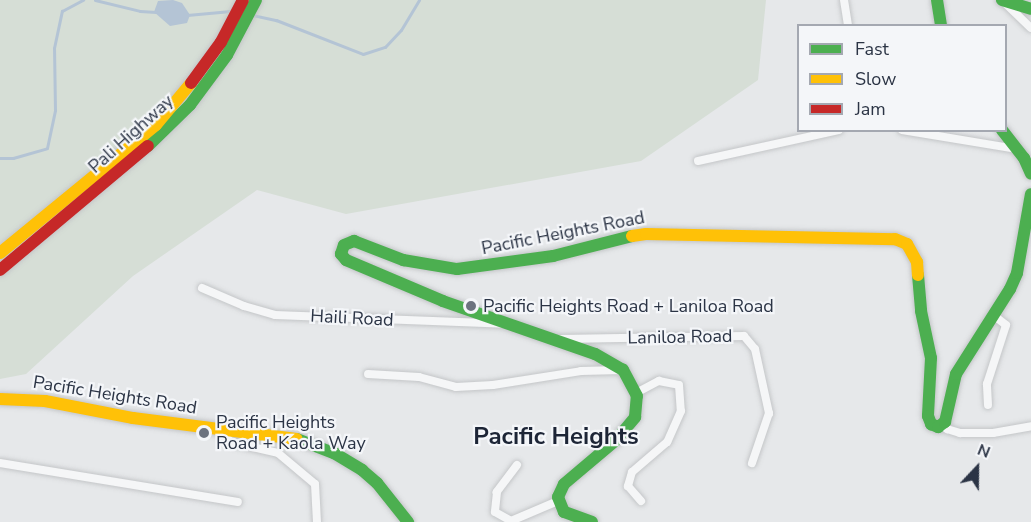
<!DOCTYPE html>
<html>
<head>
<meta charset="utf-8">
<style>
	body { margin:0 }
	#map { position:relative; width:1031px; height:522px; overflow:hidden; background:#e6e8ea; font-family:"Nunito Sans",sans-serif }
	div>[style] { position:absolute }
	.green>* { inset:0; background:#d6ded6 }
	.water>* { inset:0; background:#b4c4d5 }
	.stream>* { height:3px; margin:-1.5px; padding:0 1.5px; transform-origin:1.5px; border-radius:1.5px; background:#b4c4d5 }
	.roads { filter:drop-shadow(0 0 2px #c4c6c8) drop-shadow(0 0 2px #c4c6c8) }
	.street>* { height:8px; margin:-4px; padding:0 4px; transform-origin:4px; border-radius:4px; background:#f5f6f7 }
	.fast>* { height:12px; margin:-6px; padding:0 6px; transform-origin:6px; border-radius:6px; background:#4caf50 }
	.slow>* { height:12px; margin:-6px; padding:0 6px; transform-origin:6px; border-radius:6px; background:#ffc107 }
	.jam>* { height:12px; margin:-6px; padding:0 6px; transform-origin:6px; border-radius:6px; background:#c62828 }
	.dots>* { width:16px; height:16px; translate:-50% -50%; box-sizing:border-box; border:3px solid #f4f6f9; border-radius:50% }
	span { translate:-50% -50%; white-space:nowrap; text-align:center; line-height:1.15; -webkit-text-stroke:4.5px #f4f6f9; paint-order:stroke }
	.street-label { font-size:18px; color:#2b3445 }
	.poi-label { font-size:18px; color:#2b3445 }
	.left { translate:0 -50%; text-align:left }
	.district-label { font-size:24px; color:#1d2536; font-weight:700 }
	.legend { position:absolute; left:797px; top:24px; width:210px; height:108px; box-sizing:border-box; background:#f4f6f9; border:2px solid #a4a8b1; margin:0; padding:8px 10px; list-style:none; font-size:18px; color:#2b3445 }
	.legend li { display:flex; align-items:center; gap:12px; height:30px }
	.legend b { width:30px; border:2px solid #a4a8b1 }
	.north { position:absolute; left:947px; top:438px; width:60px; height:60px; -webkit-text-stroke:4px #f4f6f9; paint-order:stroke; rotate:22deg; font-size:16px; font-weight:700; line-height:24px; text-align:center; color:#2b3445 }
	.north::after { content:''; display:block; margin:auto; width:21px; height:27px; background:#2b3445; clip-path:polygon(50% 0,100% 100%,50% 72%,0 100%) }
</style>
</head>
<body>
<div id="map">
	<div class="green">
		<i style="clip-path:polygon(0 0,766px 0,758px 80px,641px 161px,346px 214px,257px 190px,133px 276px,26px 374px,0 379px)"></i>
	</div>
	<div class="water">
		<i style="clip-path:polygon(173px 0,182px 3px,190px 15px,187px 23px,170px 26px,154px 12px,158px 1px)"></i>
	</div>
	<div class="stream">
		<i style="left:95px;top:0;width:46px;rotate:13.7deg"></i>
		<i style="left:140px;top:11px;width:16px;rotate:4deg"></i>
		<i style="left:187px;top:15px;width:44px;rotate:-5.2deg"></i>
		<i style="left:252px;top:15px;width:25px;rotate:12deg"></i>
		<i style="left:276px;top:20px;width:93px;rotate:21.3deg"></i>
		<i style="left:363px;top:54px;width:23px;rotate:-18deg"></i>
		<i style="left:385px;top:47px;width:23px;rotate:-47deg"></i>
		<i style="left:401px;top:30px;width:35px;rotate:-59deg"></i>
		<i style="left:0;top:158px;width:13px"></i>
		<i style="left:13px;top:158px;width:35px;rotate:-16deg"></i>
		<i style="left:47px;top:148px;width:39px;rotate:-78deg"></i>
		<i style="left:55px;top:110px;width:62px;rotate:-90.9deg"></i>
		<i style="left:54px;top:48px;width:38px;rotate:-78deg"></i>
		<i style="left:62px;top:11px;width:24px;rotate:-28deg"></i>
	</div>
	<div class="roads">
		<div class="street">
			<i style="left:844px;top:0;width:26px;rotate:81deg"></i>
			<i style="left:1002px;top:0;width:40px;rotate:44deg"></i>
			<i style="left:902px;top:130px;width:117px;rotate:9.4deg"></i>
			<i style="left:698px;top:161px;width:144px;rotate:-12.4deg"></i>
			<i style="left:202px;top:288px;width:46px;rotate:23.2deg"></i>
			<i style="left:244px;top:306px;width:32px;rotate:16deg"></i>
			<i style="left:275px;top:315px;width:230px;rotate:2.2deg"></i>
			<i style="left:560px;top:339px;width:184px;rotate:-0.9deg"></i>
			<i style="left:744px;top:336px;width:17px;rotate:50deg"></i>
			<i style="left:755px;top:349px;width:66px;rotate:77.7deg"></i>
			<i style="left:769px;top:413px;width:53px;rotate:108.8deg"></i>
			<i style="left:368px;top:374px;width:51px;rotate:3.4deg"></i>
			<i style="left:419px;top:377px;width:38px;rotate:15deg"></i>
			<i style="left:456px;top:387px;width:37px;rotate:-3deg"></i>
			<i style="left:493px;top:385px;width:89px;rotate:-9deg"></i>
			<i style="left:581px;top:371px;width:41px;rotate:-1.4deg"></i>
			<i style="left:636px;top:393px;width:26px;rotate:-28deg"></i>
			<i style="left:659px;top:381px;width:20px;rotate:11deg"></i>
			<i style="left:679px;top:385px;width:26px;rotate:86deg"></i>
			<i style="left:681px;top:411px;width:34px;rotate:114deg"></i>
			<i style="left:667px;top:442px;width:46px;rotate:139.4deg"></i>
			<i style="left:632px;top:472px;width:15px;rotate:106deg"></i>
			<i style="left:628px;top:486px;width:20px;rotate:49deg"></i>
			<i style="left:988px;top:405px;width:21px;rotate:-93deg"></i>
			<i style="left:987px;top:384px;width:62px;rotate:-72.1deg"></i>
			<i style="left:1006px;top:325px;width:16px;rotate:-142deg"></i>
			<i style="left:943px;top:425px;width:6px;rotate:45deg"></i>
			<i style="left:947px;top:429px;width:14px;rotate:17deg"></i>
			<i style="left:960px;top:433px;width:33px"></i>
			<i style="left:993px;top:433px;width:39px;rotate:-10deg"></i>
			<i style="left:215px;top:427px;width:22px;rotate:43deg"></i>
			<i style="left:231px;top:442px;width:48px;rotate:13.2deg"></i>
			<i style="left:278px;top:453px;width:48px;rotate:40deg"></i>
			<i style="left:315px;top:484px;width:38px;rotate:87deg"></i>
			<i style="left:0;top:463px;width:241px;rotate:9.3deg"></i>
			<i style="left:517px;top:465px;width:34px;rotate:127deg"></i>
			<i style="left:497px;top:492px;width:20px;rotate:96deg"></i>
			<i style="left:495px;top:512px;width:18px;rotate:29deg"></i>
			<i style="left:511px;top:521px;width:51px;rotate:-23.1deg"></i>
		</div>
		<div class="fast">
			<i style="left:937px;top:0;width:26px;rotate:81deg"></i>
			<i style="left:1002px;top:0;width:30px;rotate:17deg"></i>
			<i style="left:1002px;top:130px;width:36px;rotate:52deg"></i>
			<i style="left:1024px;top:158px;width:17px;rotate:66deg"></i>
			<i style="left:148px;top:146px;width:59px;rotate:-44.3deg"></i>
			<i style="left:190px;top:105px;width:62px;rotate:-53.5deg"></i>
			<i style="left:227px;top:55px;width:62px;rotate:-62.2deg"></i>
			<i style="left:918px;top:275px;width:36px;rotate:85deg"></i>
			<i style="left:921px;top:311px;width:48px;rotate:78deg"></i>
			<i style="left:931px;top:358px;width:58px;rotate:93deg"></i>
			<i style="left:928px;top:416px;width:9px;rotate:69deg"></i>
			<i style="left:931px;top:424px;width:8px;rotate:23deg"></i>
			<i style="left:938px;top:427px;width:9px;rotate:-36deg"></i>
			<i style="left:945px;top:422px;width:49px;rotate:-77.1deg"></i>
			<i style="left:956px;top:374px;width:101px;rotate:-57.6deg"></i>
			<i style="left:1010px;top:289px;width:17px;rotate:-66deg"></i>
			<i style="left:1017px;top:273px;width:80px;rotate:-80deg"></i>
			<i style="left:297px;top:439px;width:40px;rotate:21deg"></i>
			<i style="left:334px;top:453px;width:33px;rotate:31deg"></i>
			<i style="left:362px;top:470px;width:20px;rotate:41deg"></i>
			<i style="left:377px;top:483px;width:50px;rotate:51.5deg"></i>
			<i style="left:592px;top:522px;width:30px;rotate:-160deg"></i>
			<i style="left:564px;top:512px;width:16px;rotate:-112deg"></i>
			<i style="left:558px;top:497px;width:14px;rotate:-65deg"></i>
			<i style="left:564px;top:484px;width:68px;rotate:-40.2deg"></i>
			<i style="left:616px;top:440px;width:30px;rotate:-50deg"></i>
			<i style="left:635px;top:417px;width:21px;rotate:-85deg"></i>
			<i style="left:637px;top:396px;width:30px;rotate:-118deg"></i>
			<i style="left:623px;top:370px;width:32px;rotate:-150deg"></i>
			<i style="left:595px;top:354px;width:161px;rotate:-160.8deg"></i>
			<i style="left:443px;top:301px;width:105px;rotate:-157.1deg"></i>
			<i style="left:346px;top:260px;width:8px;rotate:-130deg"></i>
			<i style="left:341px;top:254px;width:9px;rotate:-72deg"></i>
			<i style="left:344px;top:245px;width:11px;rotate:-22deg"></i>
			<i style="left:354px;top:241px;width:53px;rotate:21.2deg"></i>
			<i style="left:403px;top:260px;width:55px;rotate:9.5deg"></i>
			<i style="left:457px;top:269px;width:97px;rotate:-7.7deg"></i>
			<i style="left:553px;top:256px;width:81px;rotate:-14.2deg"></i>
		</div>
		<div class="slow">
			<i style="left:632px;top:236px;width:14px;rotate:-8deg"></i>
			<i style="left:646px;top:234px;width:249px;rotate:1.2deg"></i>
			<i style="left:895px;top:239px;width:13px;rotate:23deg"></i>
			<i style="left:907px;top:244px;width:21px;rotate:61deg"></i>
			<i style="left:917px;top:262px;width:13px;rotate:86deg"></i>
			<i style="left:0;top:253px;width:202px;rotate:-39.4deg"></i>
			<i style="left:156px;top:125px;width:55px;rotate:-50.2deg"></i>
			<i style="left:0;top:399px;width:45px;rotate:2.5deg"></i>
			<i style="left:45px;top:401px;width:90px;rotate:10.9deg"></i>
			<i style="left:133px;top:418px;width:165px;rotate:7.3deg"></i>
		</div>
		<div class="jam">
			<i style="left:191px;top:83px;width:51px;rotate:-53.8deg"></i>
			<i style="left:221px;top:42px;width:47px;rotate:-62.4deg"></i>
			<i style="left:0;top:270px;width:193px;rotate:-40deg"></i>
		</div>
	</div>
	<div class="dots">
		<i style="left:471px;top:306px;background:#6c737f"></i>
		<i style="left:204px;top:433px;background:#6c737f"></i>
	</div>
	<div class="street-label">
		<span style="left:131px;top:134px;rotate:-42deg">Pali Highway</span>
		<span style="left:563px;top:233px;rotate:-11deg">Pacific Heights Road</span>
		<span style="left:352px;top:318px;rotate:3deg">Haili Road</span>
		<span style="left:680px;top:337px;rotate:-1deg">Laniloa Road</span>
		<span style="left:115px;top:395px;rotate:9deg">Pacific Heights Road</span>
	</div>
	<div class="poi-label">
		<span class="left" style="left:483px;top:306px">Pacific Heights Road + Laniloa Road</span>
		<span class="left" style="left:216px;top:433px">Pacific Heights<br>Road + Kaola Way</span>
	</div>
	<div class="district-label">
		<span style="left:556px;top:437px">Pacific Heights</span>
	</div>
	<ul class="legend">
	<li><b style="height:8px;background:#4caf50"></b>Fast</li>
	<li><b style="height:8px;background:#ffc107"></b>Slow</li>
	<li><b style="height:8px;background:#c62828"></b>Jam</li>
	</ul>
	<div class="north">N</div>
</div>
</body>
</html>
